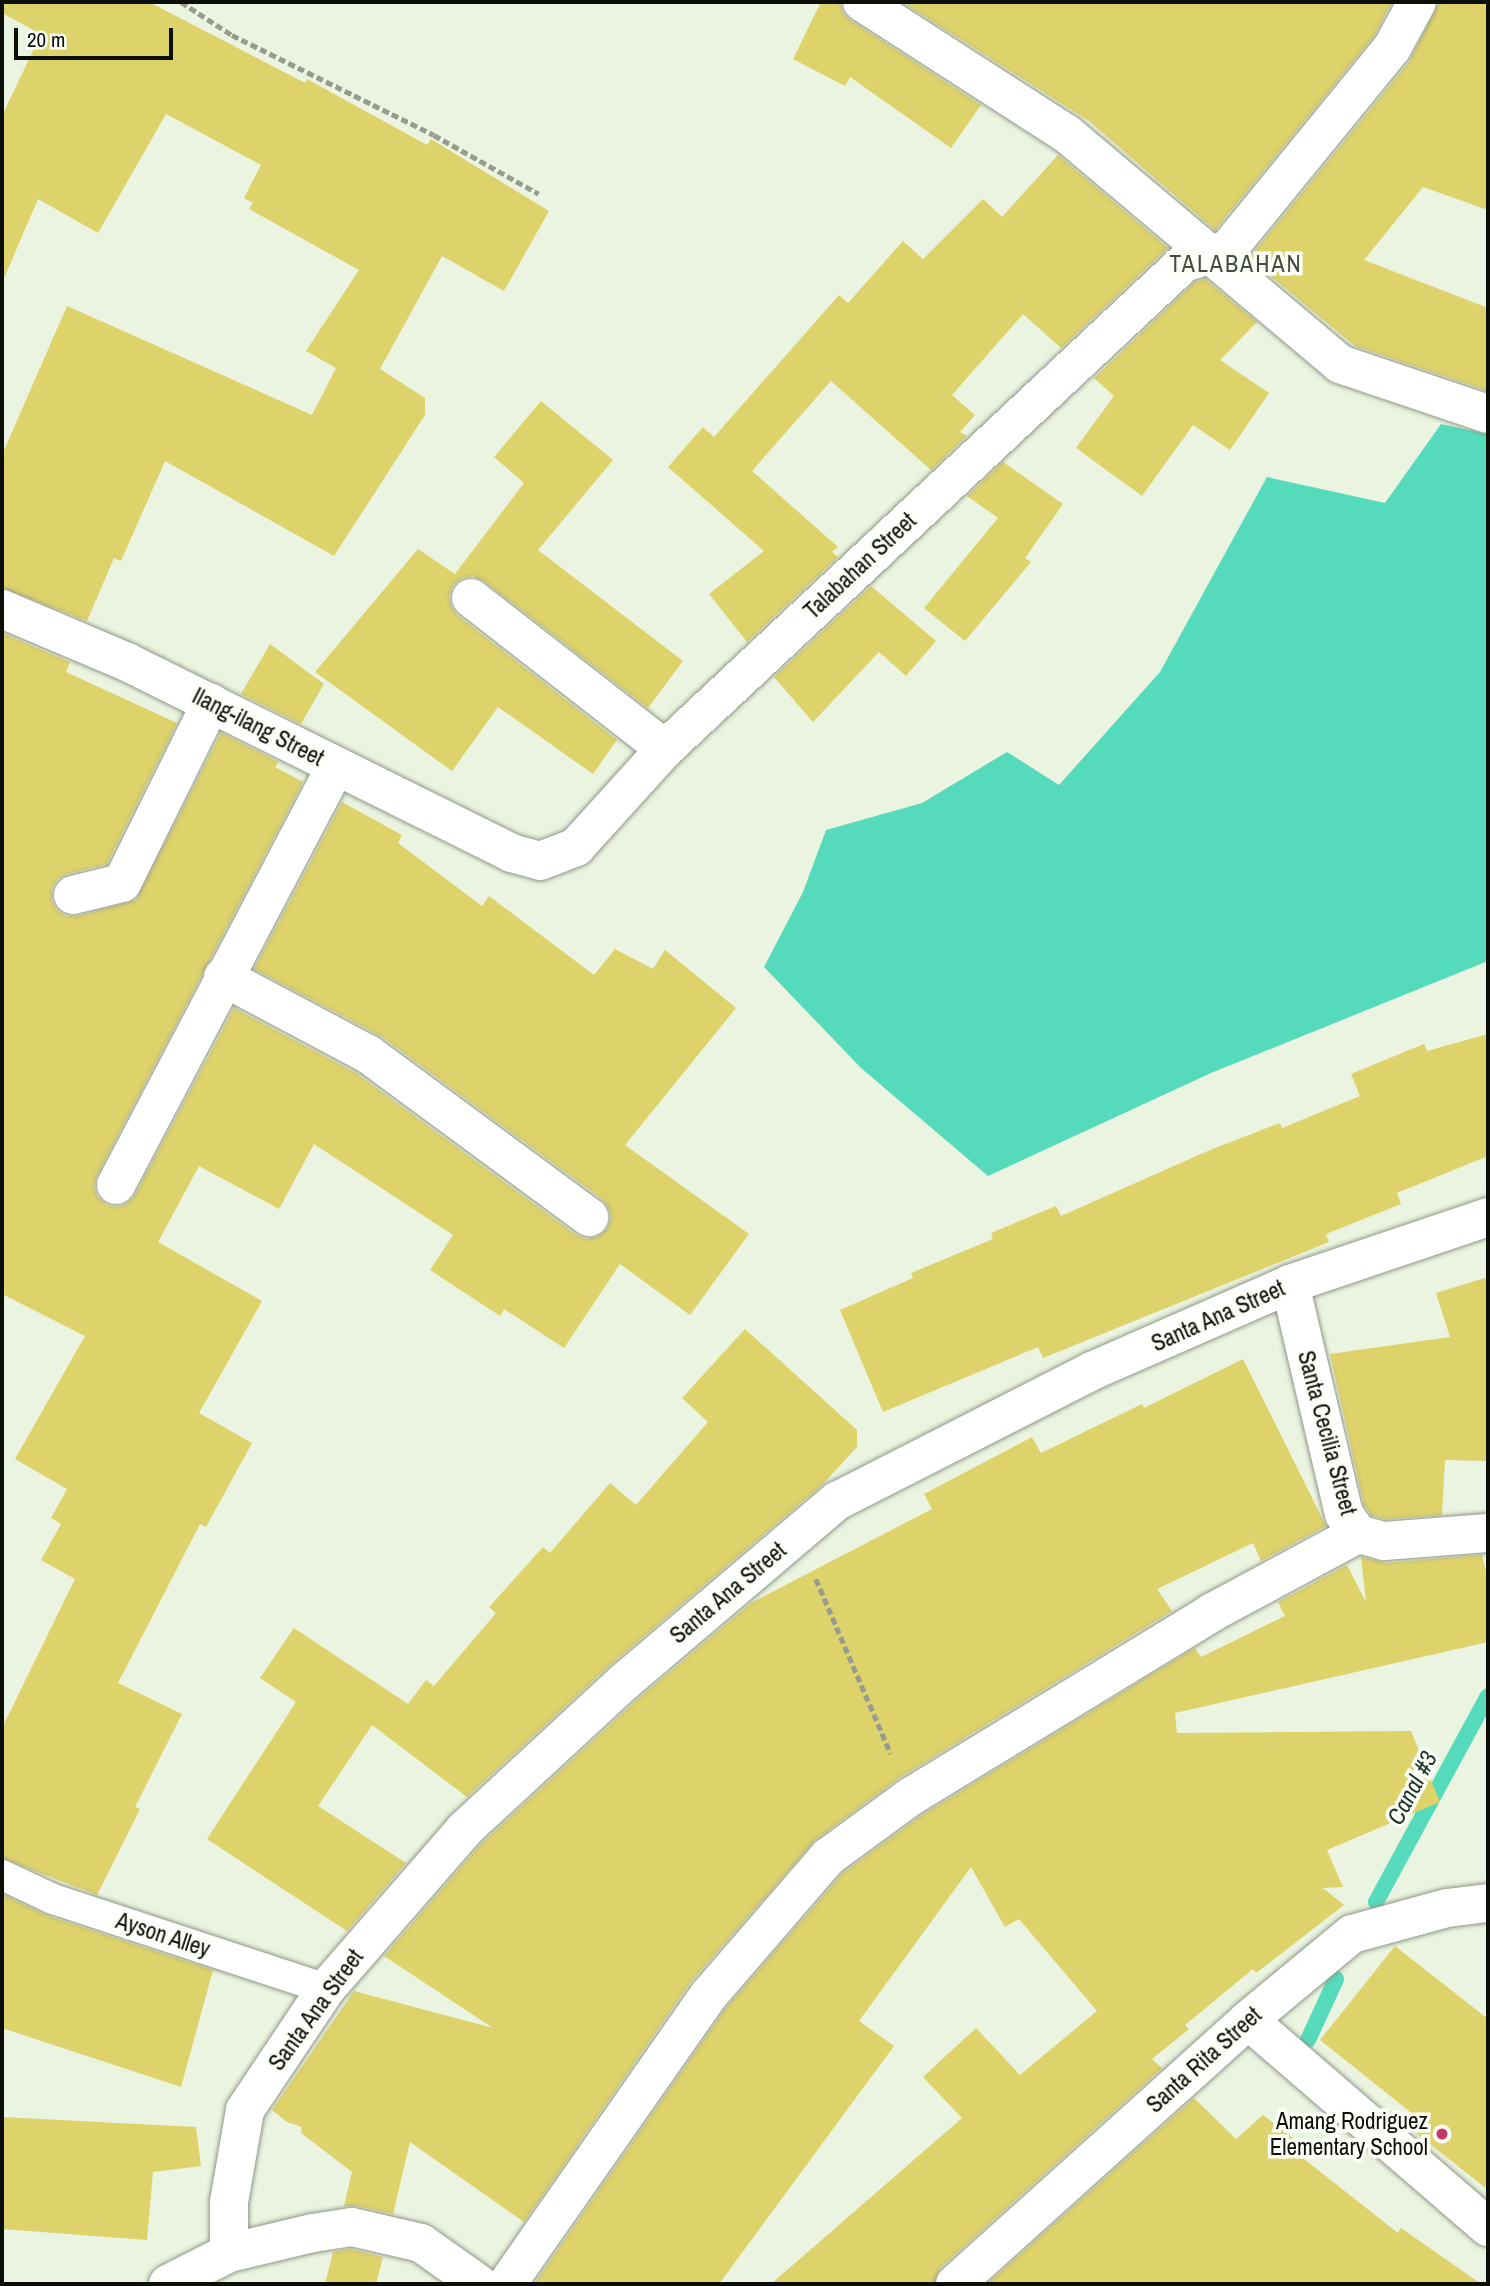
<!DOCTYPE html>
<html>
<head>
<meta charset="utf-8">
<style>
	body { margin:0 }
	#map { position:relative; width:1490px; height:2286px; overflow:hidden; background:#ebf4e0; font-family:"Archivo Narrow",sans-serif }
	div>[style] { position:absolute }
	.water>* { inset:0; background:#55dbbc }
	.stream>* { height:16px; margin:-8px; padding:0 8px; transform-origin:8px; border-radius:8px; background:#55dbbc }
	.building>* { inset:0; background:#ded26b }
	.path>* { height:4.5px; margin-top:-2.25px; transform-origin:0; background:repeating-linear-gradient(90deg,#969d8e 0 7px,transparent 0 10.5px) }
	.roads { filter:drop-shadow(0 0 2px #909886) drop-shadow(0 0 2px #909886) }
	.lane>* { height:30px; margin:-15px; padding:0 15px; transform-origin:15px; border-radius:15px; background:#fff }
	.street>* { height:38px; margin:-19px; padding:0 19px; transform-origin:19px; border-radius:19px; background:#fff }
	.dots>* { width:19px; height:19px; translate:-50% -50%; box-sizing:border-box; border:4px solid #fbfff7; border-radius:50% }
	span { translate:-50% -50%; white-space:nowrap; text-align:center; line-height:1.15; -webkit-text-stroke:7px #fbfff7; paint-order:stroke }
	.street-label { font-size:23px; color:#0c0e08 }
	.poi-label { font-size:23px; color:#0c0e08 }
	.right { translate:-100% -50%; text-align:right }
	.neighbourhood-label { font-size:24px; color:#464d3d; letter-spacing:2px }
	.water-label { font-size:24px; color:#1a302a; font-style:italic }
	.frame { position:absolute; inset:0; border:4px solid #0c0e08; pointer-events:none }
	.scale { position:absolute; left:14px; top:28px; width:159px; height:32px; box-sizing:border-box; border:4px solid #0c0e08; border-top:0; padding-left:9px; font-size:21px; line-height:24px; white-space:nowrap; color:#0c0e08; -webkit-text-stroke:5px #fbfff7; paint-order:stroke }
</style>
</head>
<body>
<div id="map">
	<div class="water">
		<i style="clip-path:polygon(1441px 424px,1488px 434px,1488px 961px,1211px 1073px,988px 1176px,861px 1068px,764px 967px,803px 892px,826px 830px,922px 803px,1007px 752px,1059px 785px,1160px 672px,1267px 477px,1385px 503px)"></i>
	</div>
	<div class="stream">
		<i style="left:1376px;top:1902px;width:234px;rotate:-61.5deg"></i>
		<i style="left:1308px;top:2040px;width:67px;rotate:-65.3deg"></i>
	</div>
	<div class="building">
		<i style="clip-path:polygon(2px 2px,149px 2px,305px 83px,307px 79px,427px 145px,431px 139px,549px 211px,504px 291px,442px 256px,380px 369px,425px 398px,425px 415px,334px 556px,165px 461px,121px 561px,114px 558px,87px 621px,2px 588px,2px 455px,67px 306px,312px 415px,336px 368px,306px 351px,359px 270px,249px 209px,253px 203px,244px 198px,261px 165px,166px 114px,98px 233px,38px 199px,2px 283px,2px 116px,41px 34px,2px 13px)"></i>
		<i style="clip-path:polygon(821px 2px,840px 2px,843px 13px,850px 20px,981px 105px,951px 148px,850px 77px,845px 86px,793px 59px)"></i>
		<i style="clip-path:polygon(902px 2px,1392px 2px,1374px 36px,1215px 230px,1089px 121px)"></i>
		<i style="clip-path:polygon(1439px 2px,1488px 2px,1488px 210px,1423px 187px,1364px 260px,1488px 308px,1488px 391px,1355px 346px,1249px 258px,1409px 62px)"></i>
		<i style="clip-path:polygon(1058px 155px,1168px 248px,1061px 348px,1023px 314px,952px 395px,975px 415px,960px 432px,967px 436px,931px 470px,831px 381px,752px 471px,838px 547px,832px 552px,838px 557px,747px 642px,709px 594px,764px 551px,668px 467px,703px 427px,714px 437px,839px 295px,848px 303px,903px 241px,923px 259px,983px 199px,1002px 217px)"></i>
		<i style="clip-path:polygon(1205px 279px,1257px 322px,1220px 360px,1269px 393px,1230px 450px,1193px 425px,1142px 496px,1076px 448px,1114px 396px,1094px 378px,1195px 282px)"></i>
		<i style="clip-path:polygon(541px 401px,613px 460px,538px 550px,683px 661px,648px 708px,484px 581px,473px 576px,462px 578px,453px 585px,449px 596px,451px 606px,457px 615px,617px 740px,593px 774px,498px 707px,452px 771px,315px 672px,418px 549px,455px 574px,524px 483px,494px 457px)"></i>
		<i style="clip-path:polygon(1003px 462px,1063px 504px,1025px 558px,1031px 562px,965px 641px,924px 608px,998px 518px,967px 496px)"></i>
		<i style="clip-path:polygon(871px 586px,936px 641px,906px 676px,879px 652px,813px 722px,774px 677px)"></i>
		<i style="clip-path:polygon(2px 633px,70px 662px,66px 672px,177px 723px,107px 864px,67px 874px,58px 879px,52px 888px,52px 901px,57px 910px,66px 916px,78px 916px,136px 900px,221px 733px,279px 762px,275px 767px,303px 782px,97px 1175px,94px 1185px,97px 1196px,106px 1205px,118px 1207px,127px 1204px,135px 1195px,234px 1008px,356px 1073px,576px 1235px,586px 1239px,597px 1237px,607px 1229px,611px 1219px,609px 1209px,602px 1199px,381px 1036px,254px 969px,342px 802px,402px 835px,398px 843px,482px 906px,489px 896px,594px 975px,615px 949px,653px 969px,665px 950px,736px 1008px,625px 1145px,749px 1234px,690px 1315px,620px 1264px,564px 1348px,504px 1309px,500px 1316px,430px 1270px,453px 1235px,314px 1144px,279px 1209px,199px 1166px,158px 1242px,262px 1301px,199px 1413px,252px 1443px,206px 1527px,200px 1524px,118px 1683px,182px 1714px,135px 1807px,140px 1809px,97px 1895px,2px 1858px,2px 1728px,75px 1579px,41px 1560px,61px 1524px,51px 1518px,67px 1489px,15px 1459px,85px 1336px,2px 1294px)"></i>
		<i style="clip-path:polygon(270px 644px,324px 684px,301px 724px,241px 694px)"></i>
		<i style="clip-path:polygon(1488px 1034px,1488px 1156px,1397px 1193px,1401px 1204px,1326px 1234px,1329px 1242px,1043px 1358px,1038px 1347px,883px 1412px,840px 1310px,913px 1278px,911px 1273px,993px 1239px,991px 1233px,1056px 1206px,1061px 1216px,1210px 1150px,1280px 1123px,1282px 1128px,1360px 1096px,1351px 1074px,1424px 1044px,1427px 1051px)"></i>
		<i style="clip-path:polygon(1488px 1277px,1488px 1461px,1445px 1460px,1442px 1515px,1386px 1519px,1371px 1515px,1364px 1505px,1330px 1354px,1450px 1337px,1436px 1293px)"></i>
		<i style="clip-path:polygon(745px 1329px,857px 1430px,857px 1447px,823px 1484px,610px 1665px,467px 1797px,372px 1725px,318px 1806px,406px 1863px,347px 1931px,207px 1839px,296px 1702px,260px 1678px,294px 1628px,408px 1704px,426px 1680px,434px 1686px,496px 1613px,489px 1607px,543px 1547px,550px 1553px,610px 1483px,636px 1505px,708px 1422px,682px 1398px)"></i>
		<i style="clip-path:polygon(1243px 1359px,1326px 1526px,1261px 1561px,1253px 1543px,1157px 1589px,1172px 1611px,899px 1778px,815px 1840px,690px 1983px,524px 2222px,410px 2142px,393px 2214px,357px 2206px,344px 2206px,352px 2172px,301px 2133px,302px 2127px,287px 2122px,272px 2110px,354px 1991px,493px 2028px,384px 1956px,480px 1845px,639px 1698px,751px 1603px,932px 1509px,924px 1494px,1032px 1437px,1041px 1453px,1142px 1404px,1144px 1408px)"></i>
		<i style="clip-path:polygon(1482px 1555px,1488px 1580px,1488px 1642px,1175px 1713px,1177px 1733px,1411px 1731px,1440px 1802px,1327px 1850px,1343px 1887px,1323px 1888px,1344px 1905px,1256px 1973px,1253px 1969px,1185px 2025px,1189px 2029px,1152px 2059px,1162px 2068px,940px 2268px,934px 2284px,771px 2284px,962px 2118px,923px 2077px,976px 2028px,1020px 2075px,1097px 2011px,1019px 1919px,1005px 1927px,971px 1867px,859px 2021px,894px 2046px,719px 2284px,534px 2284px,725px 2009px,843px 1873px,922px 1815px,1195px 1648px,1201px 1657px,1285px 1616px,1278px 1602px,1347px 1565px,1366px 1602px,1361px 1557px,1386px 1563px)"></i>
		<i style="clip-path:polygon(2px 1894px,48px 1916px,213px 1970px,181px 2087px,2px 2028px)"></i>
		<i style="clip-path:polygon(1395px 1946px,1488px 2019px,1488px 2190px,1411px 2129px,1419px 2119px,1320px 2040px)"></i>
		<i style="clip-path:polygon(1194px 2098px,1236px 2139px,1263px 2115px,1311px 2152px,1304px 2159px,1398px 2233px,1401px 2228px,1481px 2284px,987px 2284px)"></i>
		<i style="clip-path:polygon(2px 2117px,196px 2127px,201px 2166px,153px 2172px,147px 2240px,2px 2229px)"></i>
		<i style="clip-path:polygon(351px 2249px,383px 2257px,376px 2284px,325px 2284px,333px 2252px)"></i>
	</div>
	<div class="path">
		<i style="left:181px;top:2px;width:61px;rotate:32.9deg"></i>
		<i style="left:232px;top:35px;width:225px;rotate:26.3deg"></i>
		<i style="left:434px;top:135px;width:120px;rotate:29.3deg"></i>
		<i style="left:816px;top:1579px;width:190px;rotate:66.8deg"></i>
	</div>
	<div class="roads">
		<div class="lane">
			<i style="left:2px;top:1875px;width:56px;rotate:25.2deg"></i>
			<i style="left:53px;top:1899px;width:287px;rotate:18.2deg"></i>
		</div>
		<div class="street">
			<i style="left:862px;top:2px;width:244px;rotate:32.8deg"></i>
			<i style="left:1067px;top:134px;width:357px;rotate:40.1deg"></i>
			<i style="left:1340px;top:364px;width:156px;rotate:18.7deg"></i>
			<i style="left:471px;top:598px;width:246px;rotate:37.9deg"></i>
			<i style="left:2px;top:609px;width:136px;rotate:23deg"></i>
			<i style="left:127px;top:662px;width:429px;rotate:26.4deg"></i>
			<i style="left:511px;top:853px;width:30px;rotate:15deg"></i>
			<i style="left:540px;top:861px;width:39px;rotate:-21deg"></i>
			<i style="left:576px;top:847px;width:132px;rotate:-47.8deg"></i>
			<i style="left:665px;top:749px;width:711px;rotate:-43.12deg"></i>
			<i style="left:1184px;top:263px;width:46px;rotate:-17.7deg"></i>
			<i style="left:1228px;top:249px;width:259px;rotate:-50.8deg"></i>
			<i style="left:1392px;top:48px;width:52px;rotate:-61.5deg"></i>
			<i style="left:73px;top:895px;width:50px;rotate:-13.8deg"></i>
			<i style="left:122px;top:883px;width:201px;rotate:-63.7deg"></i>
			<i style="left:223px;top:977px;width:164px;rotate:28deg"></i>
			<i style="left:368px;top:1054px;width:275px;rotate:36.4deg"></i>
			<i style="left:116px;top:1185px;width:473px;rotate:-62.3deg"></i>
			<i style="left:1290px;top:1284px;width:236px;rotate:76.8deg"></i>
			<i style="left:1344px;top:1514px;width:24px;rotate:55deg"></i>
			<i style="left:1358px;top:1534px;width:27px;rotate:15deg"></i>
			<i style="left:1384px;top:1541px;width:104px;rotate:-4.4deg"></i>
			<i style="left:1248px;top:2020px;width:317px;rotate:40.8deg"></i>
			<i style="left:229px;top:2253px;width:51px;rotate:-90deg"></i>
			<i style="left:229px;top:2202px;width:93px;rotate:-80.1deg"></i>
			<i style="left:245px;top:2110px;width:146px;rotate:-56.2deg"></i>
			<i style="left:326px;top:1989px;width:211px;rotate:-49deg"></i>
			<i style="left:464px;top:1830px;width:218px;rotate:-42.8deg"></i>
			<i style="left:624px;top:1682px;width:280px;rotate:-40.4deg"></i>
			<i style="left:837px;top:1501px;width:286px;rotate:-27deg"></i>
			<i style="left:1092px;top:1371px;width:216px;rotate:-23.7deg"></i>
			<i style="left:1290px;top:1284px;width:209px;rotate:-18.7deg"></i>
			<i style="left:168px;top:2284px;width:68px;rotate:-26.9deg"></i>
			<i style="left:229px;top:2253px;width:86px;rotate:-13.4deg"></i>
			<i style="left:313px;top:2233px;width:39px;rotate:-9deg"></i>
			<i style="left:352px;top:2227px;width:71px;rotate:13.1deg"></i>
			<i style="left:421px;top:2243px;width:71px;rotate:35.3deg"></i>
			<i style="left:507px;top:2284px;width:351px;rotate:-55.1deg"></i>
			<i style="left:708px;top:1996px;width:184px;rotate:-49.2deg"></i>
			<i style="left:828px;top:1857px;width:102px;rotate:-36.2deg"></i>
			<i style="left:910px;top:1797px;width:353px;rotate:-31.4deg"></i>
			<i style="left:1211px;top:1613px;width:167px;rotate:-28.3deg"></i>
			<i style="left:955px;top:2284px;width:394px;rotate:-42deg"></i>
			<i style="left:1248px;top:2020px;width:135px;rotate:-39.6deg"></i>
			<i style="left:1352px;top:1934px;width:98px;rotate:-15.3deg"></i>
			<i style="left:1447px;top:1908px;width:41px;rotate:-7deg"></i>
		</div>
	</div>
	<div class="dots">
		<i style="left:1442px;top:2134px;background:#c63863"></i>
	</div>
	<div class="street-label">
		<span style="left:860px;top:566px;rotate:-43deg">Talabahan Street</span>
		<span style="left:258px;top:727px;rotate:27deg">Ilang-ilang Street</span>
		<span style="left:1218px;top:1316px;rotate:-24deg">Santa Ana Street</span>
		<span style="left:1327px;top:1433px;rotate:75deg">Santa Cecilia Street</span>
		<span style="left:728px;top:1593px;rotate:-40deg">Santa Ana Street</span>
		<span style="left:163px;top:1935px;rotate:18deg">Ayson Alley</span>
		<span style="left:316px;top:2010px;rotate:-54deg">Santa Ana Street</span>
		<span style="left:1204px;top:2060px;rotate:-42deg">Santa Rita Street</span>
	</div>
	<div class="poi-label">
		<span class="right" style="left:1428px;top:2134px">Amang Rodriguez<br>Elementary School</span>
	</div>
	<div class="neighbourhood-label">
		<span style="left:1236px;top:264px">TALABAHAN</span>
	</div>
	<div class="water-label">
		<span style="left:1412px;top:1788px;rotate:-62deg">Canal #3</span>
	</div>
	<div class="frame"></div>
	<div class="scale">20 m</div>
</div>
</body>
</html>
